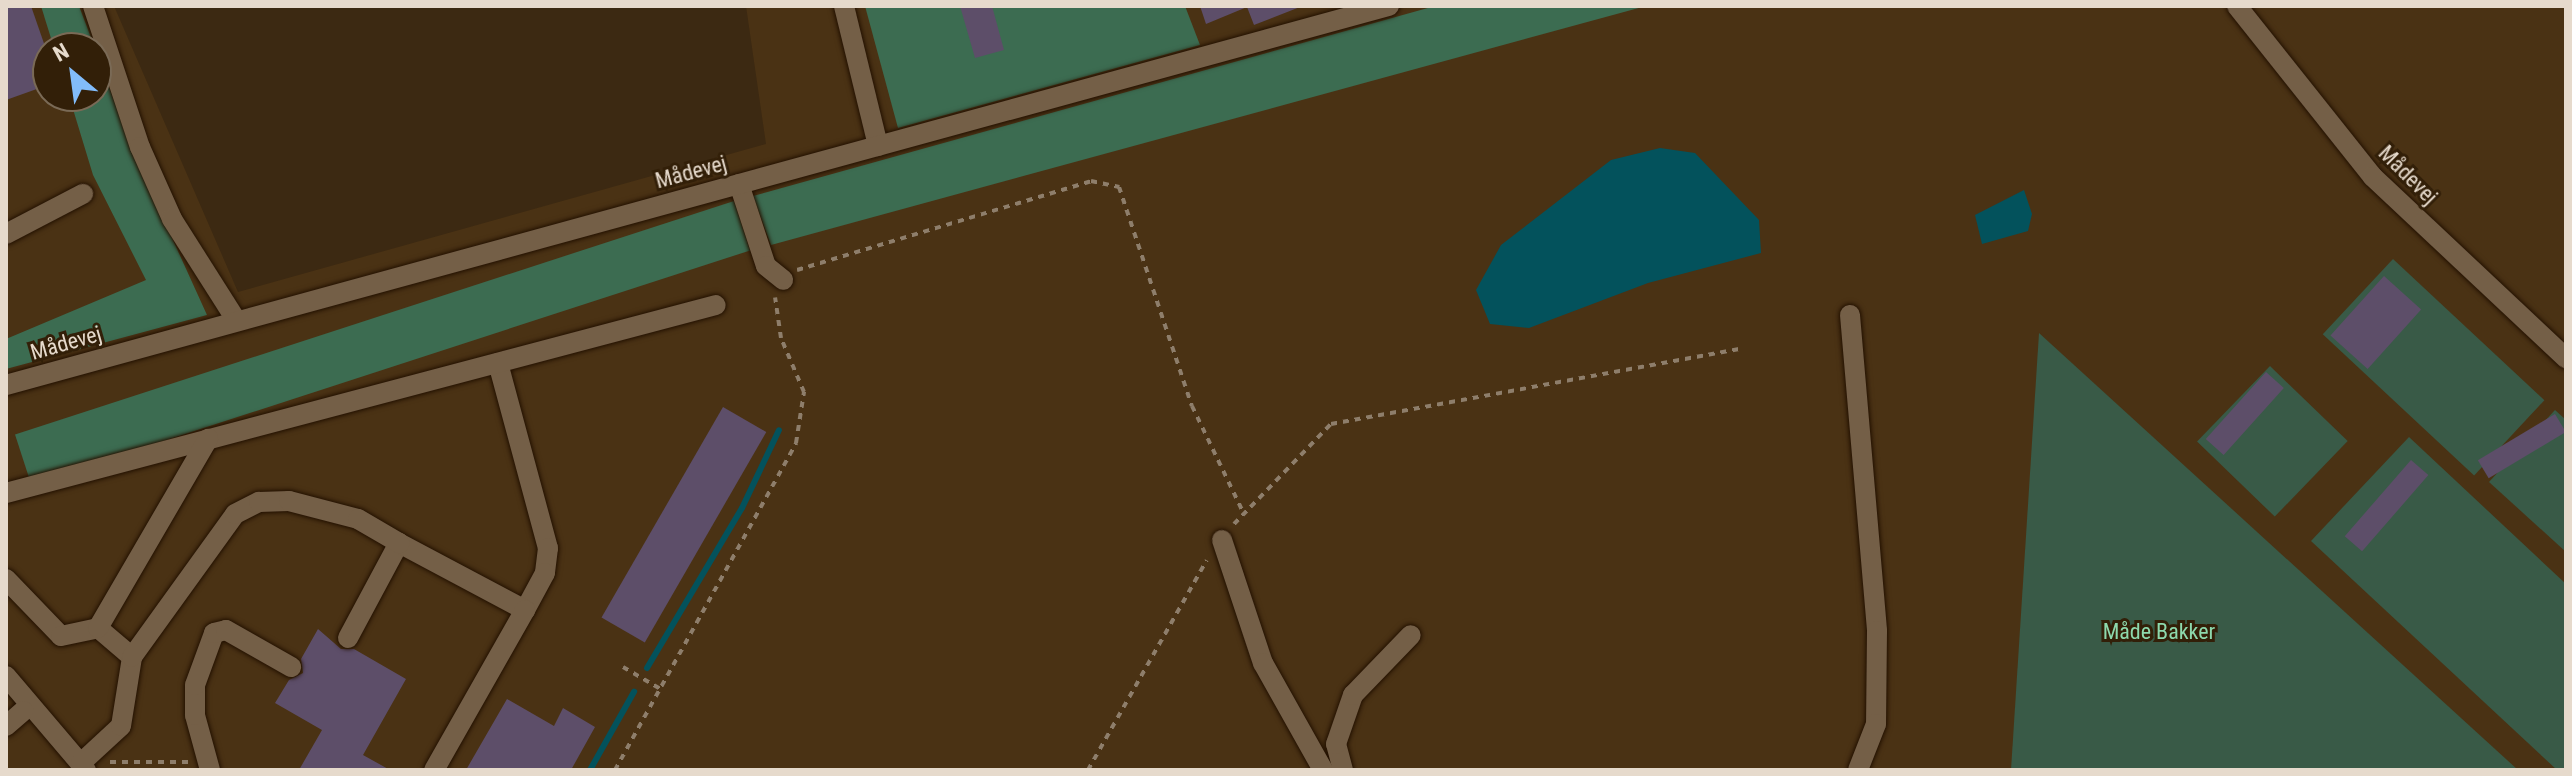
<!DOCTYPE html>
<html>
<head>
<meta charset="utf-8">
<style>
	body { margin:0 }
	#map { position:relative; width:2572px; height:776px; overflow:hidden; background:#3c2912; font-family:"Roboto Condensed",sans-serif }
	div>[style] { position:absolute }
	.built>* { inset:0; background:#4a3214 }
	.green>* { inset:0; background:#395a47; transform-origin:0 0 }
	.forest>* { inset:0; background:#3c6c51; transform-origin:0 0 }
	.water>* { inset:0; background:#03525c }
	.stream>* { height:6px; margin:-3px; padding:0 3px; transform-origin:3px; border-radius:3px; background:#03525c }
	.building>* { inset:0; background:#5d4e69; transform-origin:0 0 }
	.path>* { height:4px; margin-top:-2px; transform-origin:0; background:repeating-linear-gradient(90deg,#8e7e6b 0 6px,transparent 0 12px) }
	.roads { filter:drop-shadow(0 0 2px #231100) drop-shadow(0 0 2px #231100) }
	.minor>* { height:20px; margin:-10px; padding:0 10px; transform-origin:10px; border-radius:10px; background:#745f47 }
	span { translate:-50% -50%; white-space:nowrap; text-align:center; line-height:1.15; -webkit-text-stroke:6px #321f08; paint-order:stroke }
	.street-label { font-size:22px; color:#e6dacc }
	.park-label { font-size:22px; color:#8dd9ad }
	.frame { position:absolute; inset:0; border:8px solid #e6dacc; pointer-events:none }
	.north { position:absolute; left:32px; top:32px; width:80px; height:80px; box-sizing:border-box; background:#321f08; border:2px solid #7a6a56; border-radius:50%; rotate:331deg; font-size:22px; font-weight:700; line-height:32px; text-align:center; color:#e6dacc }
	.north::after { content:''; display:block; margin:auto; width:28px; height:36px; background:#82bcfa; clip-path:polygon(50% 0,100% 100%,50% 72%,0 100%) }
</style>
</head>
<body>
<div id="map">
	<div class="built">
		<i style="clip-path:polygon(evenodd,6px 6px,114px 6px,238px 292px,766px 144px,746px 6px,2566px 6px,2566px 770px,6px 770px,6px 6px,48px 48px,96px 48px,96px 96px,48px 96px,48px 48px)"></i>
	</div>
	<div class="green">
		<i style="left:2393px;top:259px;width:207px;height:103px;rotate:43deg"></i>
		<i style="clip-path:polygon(2039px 333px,2518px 770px,2011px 770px)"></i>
		<i style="left:2270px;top:366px;width:108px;height:105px;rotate:44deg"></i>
		<i style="clip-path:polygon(2555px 410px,2566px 420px,2566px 552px,2489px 482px)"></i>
		<i style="clip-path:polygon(2409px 437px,2566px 584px,2566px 770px,2557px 770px,2311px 541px)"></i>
	</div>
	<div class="forest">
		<i style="clip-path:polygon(41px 6px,79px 6px,95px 48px,54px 48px)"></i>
		<i style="clip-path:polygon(865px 6px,1185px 6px,1200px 45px,898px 128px)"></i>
		<i style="clip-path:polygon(1435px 6px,1646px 6px,771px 245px,753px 196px)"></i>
		<i style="clip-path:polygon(96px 52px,133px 152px,207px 315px,6px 369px,6px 339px,146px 280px,93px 175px,69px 96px,96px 96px)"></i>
		<i style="left:734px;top:201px;width:52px;height:756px;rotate:72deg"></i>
	</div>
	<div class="water">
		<i style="clip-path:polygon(1660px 148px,1695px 153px,1759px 220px,1761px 253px,1648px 283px,1529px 328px,1490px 324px,1476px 290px,1501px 245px,1611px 160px)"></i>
		<i style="clip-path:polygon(2024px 190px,2032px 214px,2028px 231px,1982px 244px,1975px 215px)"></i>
	</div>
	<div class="stream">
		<i style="left:647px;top:668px;width:186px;rotate:-59.3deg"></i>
		<i style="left:742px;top:508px;width:86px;rotate:-64.6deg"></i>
		<i style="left:590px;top:770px;width:90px;rotate:-60.6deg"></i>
	</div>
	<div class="building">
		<i style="clip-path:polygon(6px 6px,31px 6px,48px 55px,48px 85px,6px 100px)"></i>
		<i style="clip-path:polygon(960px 6px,992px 6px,1004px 50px,975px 58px)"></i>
		<i style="clip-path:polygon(1200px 6px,1300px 6px,1300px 7px,1254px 25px,1247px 7px,1206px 24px)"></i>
		<i style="left:2384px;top:276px;width:50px;height:80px;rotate:42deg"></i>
		<i style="left:2266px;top:372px;width:24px;height:90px;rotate:42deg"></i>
		<i style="left:723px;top:407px;width:50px;height:243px;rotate:30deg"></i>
		<i style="left:2555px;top:414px;width:21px;height:90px;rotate:59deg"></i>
		<i style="left:2411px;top:460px;width:23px;height:101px;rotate:41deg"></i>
		<i style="clip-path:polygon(318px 629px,341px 649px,354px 649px,406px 679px,363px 755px,390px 770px,299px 770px,322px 730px,275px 703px,289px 680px,303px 673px,301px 659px)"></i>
		<i style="clip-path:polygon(507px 699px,554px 726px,563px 708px,595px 727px,571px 770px,466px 770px)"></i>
	</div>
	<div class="path">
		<i style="left:797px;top:270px;width:307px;rotate:-16.8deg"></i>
		<i style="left:1091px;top:181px;width:29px;rotate:12deg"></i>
		<i style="left:1119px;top:187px;width:231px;rotate:71.6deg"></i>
		<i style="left:1192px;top:406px;width:118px;rotate:64.3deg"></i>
		<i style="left:1234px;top:524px;width:139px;rotate:-45.9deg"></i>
		<i style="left:1331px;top:424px;width:415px;rotate:-10.4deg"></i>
		<i style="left:623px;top:667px;width:45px;rotate:30.5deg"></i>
		<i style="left:110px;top:762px;width:79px"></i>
		<i style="left:615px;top:770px;width:374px;rotate:-61deg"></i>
		<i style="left:796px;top:443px;width:52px;rotate:-81.1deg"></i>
		<i style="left:804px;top:392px;width:59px;rotate:-113.1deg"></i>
		<i style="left:781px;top:338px;width:41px;rotate:-98.3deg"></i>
		<i style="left:1088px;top:770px;width:241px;rotate:-60.5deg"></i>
	</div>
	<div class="roads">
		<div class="minor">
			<i style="left:93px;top:6px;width:149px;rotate:71.6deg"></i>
			<i style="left:140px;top:147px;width:79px;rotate:66deg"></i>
			<i style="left:172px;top:219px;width:120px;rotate:57.6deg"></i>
			<i style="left:844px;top:6px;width:144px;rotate:76.3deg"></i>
			<i style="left:2237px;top:6px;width:218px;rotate:51.5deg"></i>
			<i style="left:2373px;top:177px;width:265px;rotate:43.2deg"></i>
			<i style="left:739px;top:184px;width:86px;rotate:71.8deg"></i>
			<i style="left:766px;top:266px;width:22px;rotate:39deg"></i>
			<i style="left:6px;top:234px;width:87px;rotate:-27.5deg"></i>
			<i style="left:1850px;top:315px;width:317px;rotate:85.1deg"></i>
			<i style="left:1877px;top:631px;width:93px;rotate:90.6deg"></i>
			<i style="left:1876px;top:724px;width:49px;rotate:111.4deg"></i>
			<i style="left:498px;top:363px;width:192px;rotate:74.9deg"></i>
			<i style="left:548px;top:548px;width:25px;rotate:97deg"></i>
			<i style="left:545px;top:573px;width:42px;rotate:118.4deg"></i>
			<i style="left:6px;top:385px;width:1434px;rotate:-15.33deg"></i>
			<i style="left:6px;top:493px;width:734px;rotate:-14.83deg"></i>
			<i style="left:1222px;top:540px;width:130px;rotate:71.6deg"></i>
			<i style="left:1263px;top:663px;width:123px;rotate:60.7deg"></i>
			<i style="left:6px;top:579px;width:79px;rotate:46deg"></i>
			<i style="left:61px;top:636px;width:38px;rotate:-12deg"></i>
			<i style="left:98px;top:628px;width:45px;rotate:40.5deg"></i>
			<i style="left:98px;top:628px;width:219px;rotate:-59.8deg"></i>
			<i style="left:348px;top:638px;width:108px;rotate:-61.8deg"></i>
			<i style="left:399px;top:543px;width:143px;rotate:28deg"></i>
			<i style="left:525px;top:610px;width:184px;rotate:119.6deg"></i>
			<i style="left:6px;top:676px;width:123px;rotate:49.6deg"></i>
			<i style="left:6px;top:726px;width:23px;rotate:-41deg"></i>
			<i style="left:81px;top:763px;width:54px;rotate:-42.8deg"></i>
			<i style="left:121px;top:726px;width:70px;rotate:-80.9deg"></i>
			<i style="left:132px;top:657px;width:176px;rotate:-54.2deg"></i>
			<i style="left:235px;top:514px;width:27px;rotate:-27deg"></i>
			<i style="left:259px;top:502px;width:30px;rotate:-2deg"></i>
			<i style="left:289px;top:501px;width:71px;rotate:14.6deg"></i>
			<i style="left:358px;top:519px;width:48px;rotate:30.3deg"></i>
			<i style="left:210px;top:770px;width:57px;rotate:-105.3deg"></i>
			<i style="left:195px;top:715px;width:30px;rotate:-90deg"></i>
			<i style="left:195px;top:685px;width:55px;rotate:-69.9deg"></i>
			<i style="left:214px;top:633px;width:12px;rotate:-14deg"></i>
			<i style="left:226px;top:630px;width:75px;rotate:29.6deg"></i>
			<i style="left:1343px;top:770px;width:27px;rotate:-105deg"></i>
			<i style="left:1336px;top:744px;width:52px;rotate:-70.9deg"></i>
			<i style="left:1353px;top:695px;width:83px;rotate:-46deg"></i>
		</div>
	</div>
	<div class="street-label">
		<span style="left:691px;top:172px;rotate:-15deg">Mådevej</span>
		<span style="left:2408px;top:175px;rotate:45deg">Mådevej</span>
		<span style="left:66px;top:343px;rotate:-16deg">Mådevej</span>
	</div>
	<div class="park-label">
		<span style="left:2159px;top:632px">Måde Bakker</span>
	</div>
	<div class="frame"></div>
	<div class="north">N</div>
</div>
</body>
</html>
